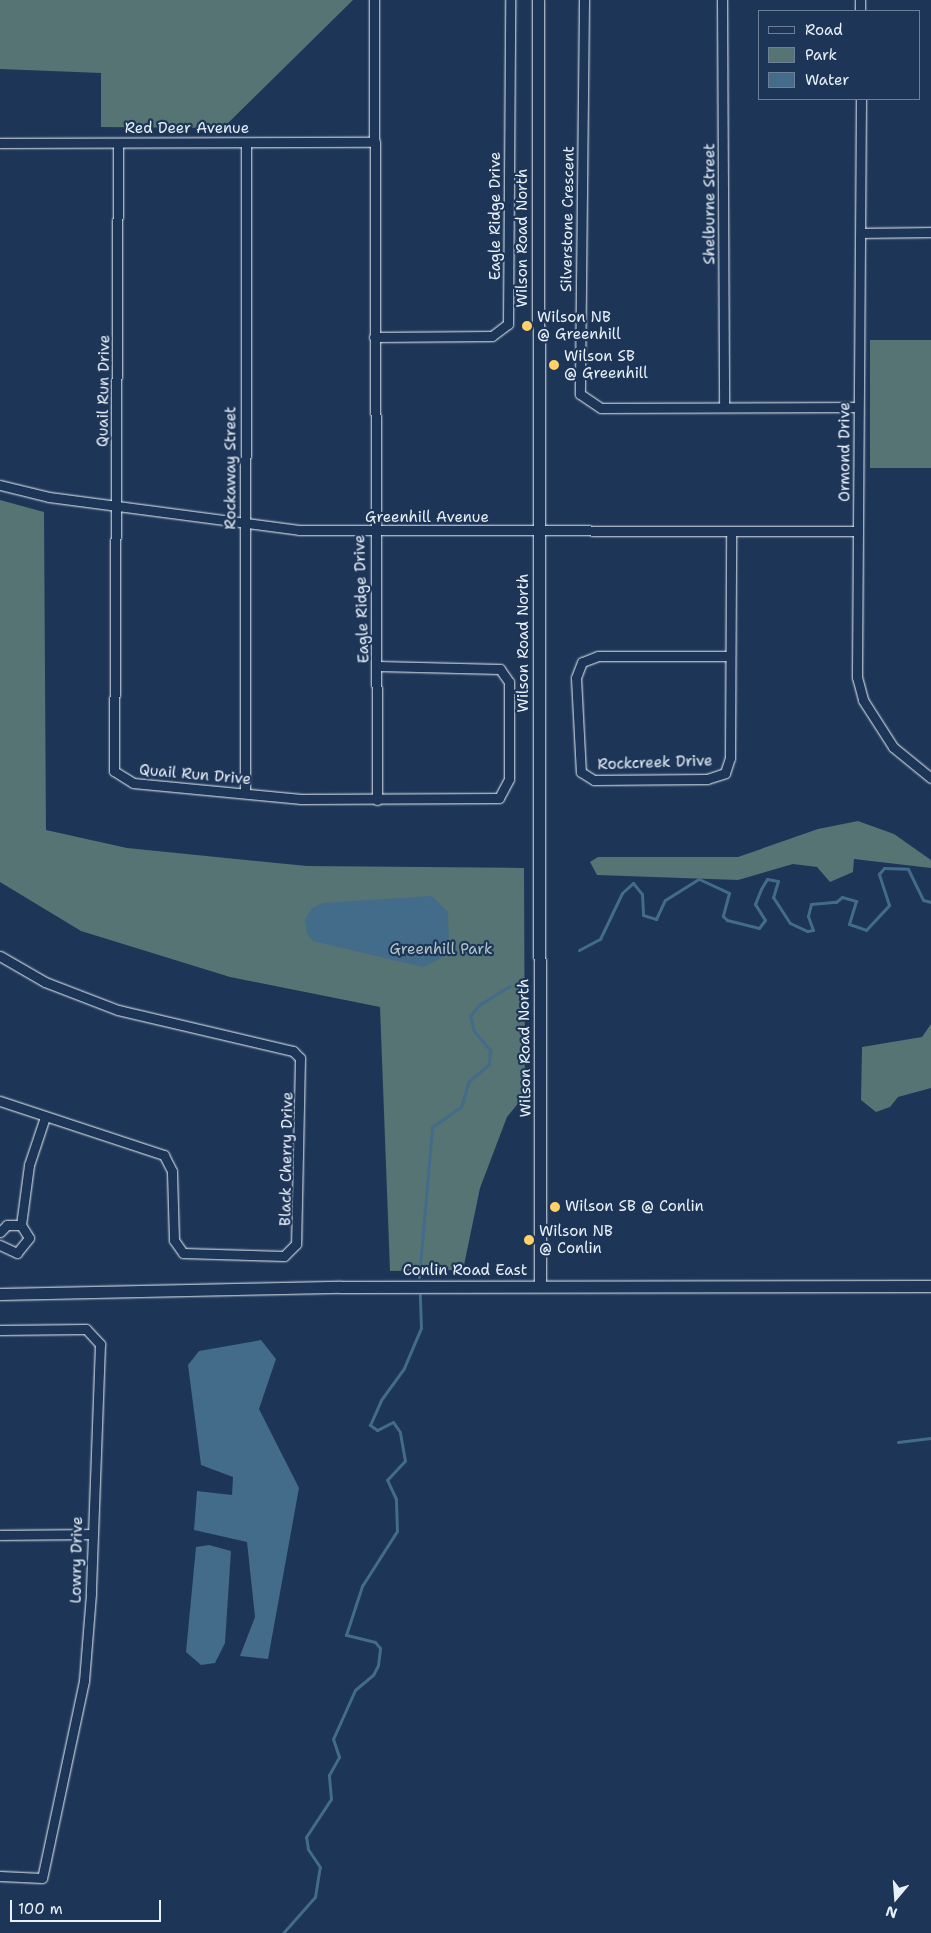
<!DOCTYPE html>
<html>
<head>
<meta charset="utf-8">
<style>
	body { margin:0 }
	#map { position:relative; width:931px; height:1933px; overflow:hidden; background:#1d3557; font-family:"Shantell Sans",sans-serif }
	div>[style] { position:absolute }
	.green>* { inset:0; background:#557473; transform-origin:0 0 }
	.water>* { inset:0; background:#426c89 }
	.stream>* { height:3px; margin:-1.5px; padding:0 1.5px; transform-origin:1.5px; border-radius:1.5px; background:#426c89 }
	.roads { filter:drop-shadow(0 0 1px #e8f1f8) drop-shadow(0 0 1px #e8f1f8) }
	.minor>* { height:9px; margin:-4.5px; padding:0 4.5px; transform-origin:4.5px; border-radius:4.5px; background:#1d3557 }
	.tertiary>* { height:11px; margin:-5.5px; padding:0 5.5px; transform-origin:5.5px; border-radius:5.5px; background:#1d3557 }
	.dots>* { width:14px; height:14px; translate:-50% -50%; box-sizing:border-box; border:2px solid #1d3557; border-radius:50% }
	span { translate:-50% -50%; white-space:nowrap; text-align:center; line-height:1.15; -webkit-text-stroke:4.5px #1d3557; paint-order:stroke }
	.street-label { font-size:15px; color:#e8f1f8 }
	.poi-label { font-size:15px; color:#e8f1f8 }
	.left { translate:0 -50%; text-align:left }
	.park-label { font-size:15px; color:#b5c5c9 }
	.legend { position:absolute; left:758px; top:10px; width:162px; height:90px; box-sizing:border-box; background:#1d3557; border:1px solid #6e8097; margin:0; padding:6px 9px; list-style:none; font-size:15px; color:#e8f1f8 }
	.legend li { display:flex; align-items:center; gap:10px; height:25px }
	.legend b { width:25px; border:1px solid #6e8097 }
	.north { position:absolute; left:871px; top:1873px; width:50px; height:50px; -webkit-text-stroke:4px #1d3557; paint-order:stroke; rotate:198deg; font-size:14px; font-weight:700; line-height:20px; text-align:center; color:#e8f1f8 }
	.north::after { content:''; display:block; margin:auto; width:18px; height:22px; background:#e8f1f8; clip-path:polygon(50% 0,100% 100%,50% 72%,0 100%) }
	.scale { position:absolute; left:10px; top:1900px; width:151px; height:22px; box-sizing:border-box; border:2px solid #e8f1f8; border-top:0; padding-left:6px; font-size:15px; line-height:18px; white-space:nowrap; color:#e8f1f8; -webkit-text-stroke:4px #1d3557; paint-order:stroke }
</style>
</head>
<body>
<div id="map">
	<div class="green">
		<i style="clip-path:polygon(0 0,353px 0,223px 128px,101px 127px,101px 73px,0 69px)"></i>
		<i style="left:870px;top:340px;width:61px;height:128px"></i>
		<i style="clip-path:polygon(0 500px,44px 512px,46px 830px,127px 848px,307px 866px,524px 868px,525px 1095px,507px 1117px,480px 1188px,463px 1270px,390px 1271px,380px 1007px,230px 977px,81px 931px,0 882px)"></i>
		<i style="clip-path:polygon(858px 821px,894px 834px,931px 860px,931px 868px,854px 859px,853px 872px,830px 882px,817px 867px,793px 864px,738px 880px,597px 875px,590px 862px,598px 857px,738px 857px,818px 829px)"></i>
		<i style="clip-path:polygon(931px 1024px,931px 1088px,898px 1097px,890px 1107px,876px 1112px,861px 1100px,862px 1047px,922px 1037px)"></i>
	</div>
	<div class="water">
		<i style="clip-path:polygon(432px 896px,448px 912px,449px 945px,441px 958px,423px 967px,313px 941px,307px 933px,305px 920px,312px 908px,323px 903px)"></i>
		<i style="clip-path:polygon(261px 1340px,276px 1359px,259px 1409px,299px 1488px,268px 1659px,240px 1656px,255px 1617px,247px 1542px,194px 1530px,197px 1491px,232px 1495px,233px 1477px,201px 1465px,188px 1365px,199px 1351px)"></i>
		<i style="clip-path:polygon(209px 1545px,231px 1551px,225px 1643px,215px 1663px,201px 1665px,186px 1652px,196px 1547px)"></i>
	</div>
	<div class="stream">
		<i style="left:579px;top:950px;width:24px;rotate:-28deg"></i>
		<i style="left:600px;top:939px;width:51px;rotate:-64.4deg"></i>
		<i style="left:622px;top:893px;width:15px;rotate:-42deg"></i>
		<i style="left:633px;top:883px;width:14px;rotate:51deg"></i>
		<i style="left:642px;top:894px;width:21px;rotate:87deg"></i>
		<i style="left:643px;top:915px;width:14px;rotate:17deg"></i>
		<i style="left:656px;top:919px;width:21px;rotate:-65deg"></i>
		<i style="left:665px;top:900px;width:40px;rotate:-32deg"></i>
		<i style="left:699px;top:879px;width:33px;rotate:25deg"></i>
		<i style="left:729px;top:893px;width:24px;rotate:105deg"></i>
		<i style="left:723px;top:916px;width:6px;rotate:45deg"></i>
		<i style="left:727px;top:920px;width:33px;rotate:14deg"></i>
		<i style="left:759px;top:928px;width:10px;rotate:-53deg"></i>
		<i style="left:765px;top:920px;width:19px;rotate:-122deg"></i>
		<i style="left:755px;top:904px;width:16px;rotate:-68deg"></i>
		<i style="left:761px;top:889px;width:12px;rotate:-59deg"></i>
		<i style="left:767px;top:879px;width:11px;rotate:10deg"></i>
		<i style="left:778px;top:881px;width:17px;rotate:107deg"></i>
		<i style="left:773px;top:897px;width:31px;rotate:57deg"></i>
		<i style="left:790px;top:923px;width:19px;rotate:25deg"></i>
		<i style="left:807px;top:931px;width:6px;rotate:-9deg"></i>
		<i style="left:813px;top:930px;width:15px;rotate:-110deg"></i>
		<i style="left:808px;top:916px;width:12px;rotate:-76deg"></i>
		<i style="left:811px;top:904px;width:25px;rotate:-5deg"></i>
		<i style="left:836px;top:902px;width:8px;rotate:-40deg"></i>
		<i style="left:842px;top:897px;width:15px;rotate:16deg"></i>
		<i style="left:856px;top:901px;width:24px;rotate:107deg"></i>
		<i style="left:849px;top:924px;width:18px;rotate:19deg"></i>
		<i style="left:866px;top:930px;width:34px;rotate:-47deg"></i>
		<i style="left:889px;top:905px;width:33px;rotate:-108deg"></i>
		<i style="left:879px;top:874px;width:8px;rotate:-50deg"></i>
		<i style="left:884px;top:868px;width:24px;rotate:2deg"></i>
		<i style="left:908px;top:869px;width:34px;rotate:64deg"></i>
		<i style="left:923px;top:900px;width:8px;rotate:14deg"></i>
		<i style="left:419px;top:1277px;width:151px;rotate:-85deg"></i>
		<i style="left:432px;top:1127px;width:35px;rotate:-35deg"></i>
		<i style="left:461px;top:1107px;width:27px;rotate:-73deg"></i>
		<i style="left:469px;top:1081px;width:26px;rotate:-40deg"></i>
		<i style="left:489px;top:1064px;width:14px;rotate:-86deg"></i>
		<i style="left:490px;top:1050px;width:25px;rotate:-130deg"></i>
		<i style="left:474px;top:1031px;width:16px;rotate:-105deg"></i>
		<i style="left:470px;top:1016px;width:14px;rotate:-51deg"></i>
		<i style="left:479px;top:1005px;width:36px;rotate:-32deg"></i>
		<i style="left:898px;top:1442px;width:33px;rotate:-7deg"></i>
		<i style="left:283px;top:1933px;width:48px;rotate:-48.4deg"></i>
		<i style="left:315px;top:1897px;width:30px;rotate:-81deg"></i>
		<i style="left:320px;top:1867px;width:22px;rotate:-124deg"></i>
		<i style="left:308px;top:1849px;width:12px;rotate:-99deg"></i>
		<i style="left:306px;top:1837px;width:45px;rotate:-56.7deg"></i>
		<i style="left:331px;top:1799px;width:24px;rotate:-95deg"></i>
		<i style="left:329px;top:1775px;width:21px;rotate:-61deg"></i>
		<i style="left:339px;top:1757px;width:19px;rotate:-108deg"></i>
		<i style="left:333px;top:1739px;width:54px;rotate:-65.8deg"></i>
		<i style="left:355px;top:1690px;width:23px;rotate:-40deg"></i>
		<i style="left:373px;top:1675px;width:11px;rotate:-63deg"></i>
		<i style="left:378px;top:1665px;width:17px;rotate:-83deg"></i>
		<i style="left:380px;top:1648px;width:8px;rotate:-130deg"></i>
		<i style="left:375px;top:1642px;width:30px;rotate:-166deg"></i>
		<i style="left:346px;top:1635px;width:52px;rotate:-71.9deg"></i>
		<i style="left:362px;top:1586px;width:65px;rotate:-57.5deg"></i>
		<i style="left:397px;top:1531px;width:32px;rotate:-92deg"></i>
		<i style="left:396px;top:1499px;width:21px;rotate:-115deg"></i>
		<i style="left:387px;top:1480px;width:26px;rotate:-47deg"></i>
		<i style="left:405px;top:1461px;width:29px;rotate:-100deg"></i>
		<i style="left:400px;top:1432px;width:12px;rotate:-125deg"></i>
		<i style="left:393px;top:1422px;width:18px;rotate:153deg"></i>
		<i style="left:377px;top:1430px;width:9px;rotate:-144deg"></i>
		<i style="left:370px;top:1425px;width:27px;rotate:-66deg"></i>
		<i style="left:381px;top:1400px;width:39px;rotate:-54deg"></i>
		<i style="left:404px;top:1368px;width:43px;rotate:-67deg"></i>
		<i style="left:421px;top:1328px;width:33px;rotate:-92deg"></i>
	</div>
	<div class="roads">
		<div class="minor">
			<i style="left:374px;top:0;width:800px;rotate:89.79deg"></i>
			<i style="left:584px;top:0;width:394px;rotate:90.6deg"></i>
			<i style="left:580px;top:394px;width:25px;rotate:34deg"></i>
			<i style="left:601px;top:408px;width:257px;rotate:-0.2deg"></i>
			<i style="left:722px;top:0;width:407px;rotate:89.7deg"></i>
			<i style="left:860px;top:0;width:11px;rotate:90deg"></i>
			<i style="left:861px;top:99px;width:578px;rotate:90.4deg"></i>
			<i style="left:857px;top:677px;width:24px;rotate:75deg"></i>
			<i style="left:863px;top:700px;width:56px;rotate:57.4deg"></i>
			<i style="left:893px;top:747px;width:49px;rotate:39.2deg"></i>
			<i style="left:0;top:143px;width:375px;rotate:-0.2deg"></i>
			<i style="left:118px;top:143px;width:628px;rotate:90.36deg"></i>
			<i style="left:114px;top:771px;width:22px;rotate:32deg"></i>
			<i style="left:133px;top:783px;width:169px;rotate:5.4deg"></i>
			<i style="left:301px;top:799px;width:198px;rotate:-0.3deg"></i>
			<i style="left:499px;top:798px;width:21px;rotate:-62deg"></i>
			<i style="left:509px;top:779px;width:97px;rotate:-90deg"></i>
			<i style="left:509px;top:682px;width:16px;rotate:-125deg"></i>
			<i style="left:500px;top:669px;width:122px;rotate:-178.6deg"></i>
			<i style="left:862px;top:233px;width:69px;rotate:-0.8deg"></i>
			<i style="left:374px;top:337px;width:118px;rotate:-0.5deg"></i>
			<i style="left:492px;top:336px;width:20px;rotate:-37deg"></i>
			<i style="left:508px;top:324px;width:324px;rotate:-89.6deg"></i>
			<i style="left:0;top:485px;width:50px;rotate:13.8deg"></i>
			<i style="left:49px;top:497px;width:252px;rotate:7.5deg"></i>
			<i style="left:299px;top:530px;width:559px;rotate:0.1deg"></i>
			<i style="left:729px;top:656px;width:131px;rotate:180deg"></i>
			<i style="left:598px;top:656px;width:17px;rotate:159deg"></i>
			<i style="left:582px;top:662px;width:17px;rotate:111deg"></i>
			<i style="left:576px;top:678px;width:94px;rotate:87deg"></i>
			<i style="left:581px;top:772px;width:15px;rotate:32deg"></i>
			<i style="left:594px;top:780px;width:113px;rotate:-0.5deg"></i>
			<i style="left:707px;top:779px;width:19px;rotate:-18deg"></i>
			<i style="left:725px;top:773px;width:16px;rotate:-72deg"></i>
			<i style="left:730px;top:758px;width:225px;rotate:-89.7deg"></i>
			<i style="left:245px;top:793px;width:650px;rotate:-89.91deg"></i>
			<i style="left:0;top:956px;width:52px;rotate:30deg"></i>
			<i style="left:45px;top:982px;width:78px;rotate:21deg"></i>
			<i style="left:118px;top:1010px;width:180px;rotate:13.2deg"></i>
			<i style="left:293px;top:1051px;width:10px;rotate:45deg"></i>
			<i style="left:300px;top:1058px;width:186px;rotate:91.2deg"></i>
			<i style="left:296px;top:1244px;width:17px;rotate:135deg"></i>
			<i style="left:284px;top:1256px;width:101px;rotate:-178.3deg"></i>
			<i style="left:183px;top:1253px;width:16px;rotate:-125deg"></i>
			<i style="left:174px;top:1240px;width:69px;rotate:-91.7deg"></i>
			<i style="left:172px;top:1171px;width:18px;rotate:-117deg"></i>
			<i style="left:164px;top:1155px;width:173px;rotate:-161.8deg"></i>
			<i style="left:21px;top:1225px;width:61px;rotate:-82.4deg"></i>
			<i style="left:29px;top:1165px;width:51px;rotate:-71.6deg"></i>
			<i style="left:0;top:1232px;width:10px;rotate:-45deg"></i>
			<i style="left:7px;top:1225px;width:14px"></i>
			<i style="left:21px;top:1225px;width:15px;rotate:58deg"></i>
			<i style="left:29px;top:1238px;width:19px;rotate:129deg"></i>
			<i style="left:17px;top:1253px;width:19px;rotate:-155deg"></i>
			<i style="left:0;top:1330px;width:86px;rotate:-0.7deg"></i>
			<i style="left:86px;top:1329px;width:21px;rotate:47deg"></i>
			<i style="left:100px;top:1344px;width:250px;rotate:92.1deg"></i>
			<i style="left:91px;top:1594px;width:87px;rotate:94.6deg"></i>
			<i style="left:84px;top:1681px;width:201px;rotate:102deg"></i>
			<i style="left:42px;top:1878px;width:42px;rotate:-177.3deg"></i>
			<i style="left:0;top:1535px;width:91px;rotate:-0.6deg"></i>
		</div>
		<div class="tertiary">
			<i style="left:538px;top:0;width:1286px;rotate:89.91deg"></i>
			<i style="left:0;top:1294px;width:341px;rotate:-1.2deg"></i>
			<i style="left:341px;top:1287px;width:590px;rotate:-0.1deg"></i>
		</div>
	</div>
	<div class="dots">
		<i style="left:527px;top:326px;background:#ffd166"></i>
		<i style="left:554px;top:365px;background:#ffd166"></i>
		<i style="left:555px;top:1207px;background:#ffd166"></i>
		<i style="left:529px;top:1240px;background:#ffd166"></i>
	</div>
	<div class="street-label">
		<span style="left:187px;top:129px">Red Deer Avenue</span>
		<span style="left:710px;top:204px;rotate:-90deg">Shelburne Street</span>
		<span style="left:496px;top:216px;rotate:-90deg">Eagle Ridge Drive</span>
		<span style="left:568px;top:219px;rotate:-89deg">Silverstone Crescent</span>
		<span style="left:523px;top:238px;rotate:-90deg">Wilson Road North</span>
		<span style="left:104px;top:391px;rotate:-89deg">Quail Run Drive</span>
		<span style="left:845px;top:452px;rotate:-90deg">Ormond Drive</span>
		<span style="left:231px;top:468px;rotate:-90deg">Rockaway Street</span>
		<span style="left:427px;top:518px">Greenhill Avenue</span>
		<span style="left:362px;top:599px;rotate:-92deg">Eagle Ridge Drive</span>
		<span style="left:524px;top:643px;rotate:-90deg">Wilson Road North</span>
		<span style="left:655px;top:763px;rotate:-2deg">Rockcreek Drive</span>
		<span style="left:195px;top:775px;rotate:5deg">Quail Run Drive</span>
		<span style="left:525px;top:1048px;rotate:-91deg">Wilson Road North</span>
		<span style="left:287px;top:1159px;rotate:-89deg">Black Cherry Drive</span>
		<span style="left:465px;top:1271px">Conlin Road East</span>
		<span style="left:77px;top:1560px;rotate:-89deg">Lowry Drive</span>
	</div>
	<div class="poi-label">
		<span class="left" style="left:537px;top:326px">Wilson NB<br>@ Greenhill</span>
		<span class="left" style="left:564px;top:365px">Wilson SB<br>@ Greenhill</span>
		<span class="left" style="left:565px;top:1207px">Wilson SB @ Conlin</span>
		<span class="left" style="left:539px;top:1240px">Wilson NB<br>@ Conlin</span>
	</div>
	<div class="park-label">
		<span style="left:441px;top:950px">Greenhill Park</span>
	</div>
	<ul class="legend">
	<li><b style="height:6px;background:#1d3557"></b>Road</li>
	<li><b style="height:14px;background:#557473"></b>Park</li>
	<li><b style="height:14px;background:#426c89"></b>Water</li>
	</ul>
	<div class="north">N</div>
	<div class="scale">100 m</div>
</div>
</body>
</html>
